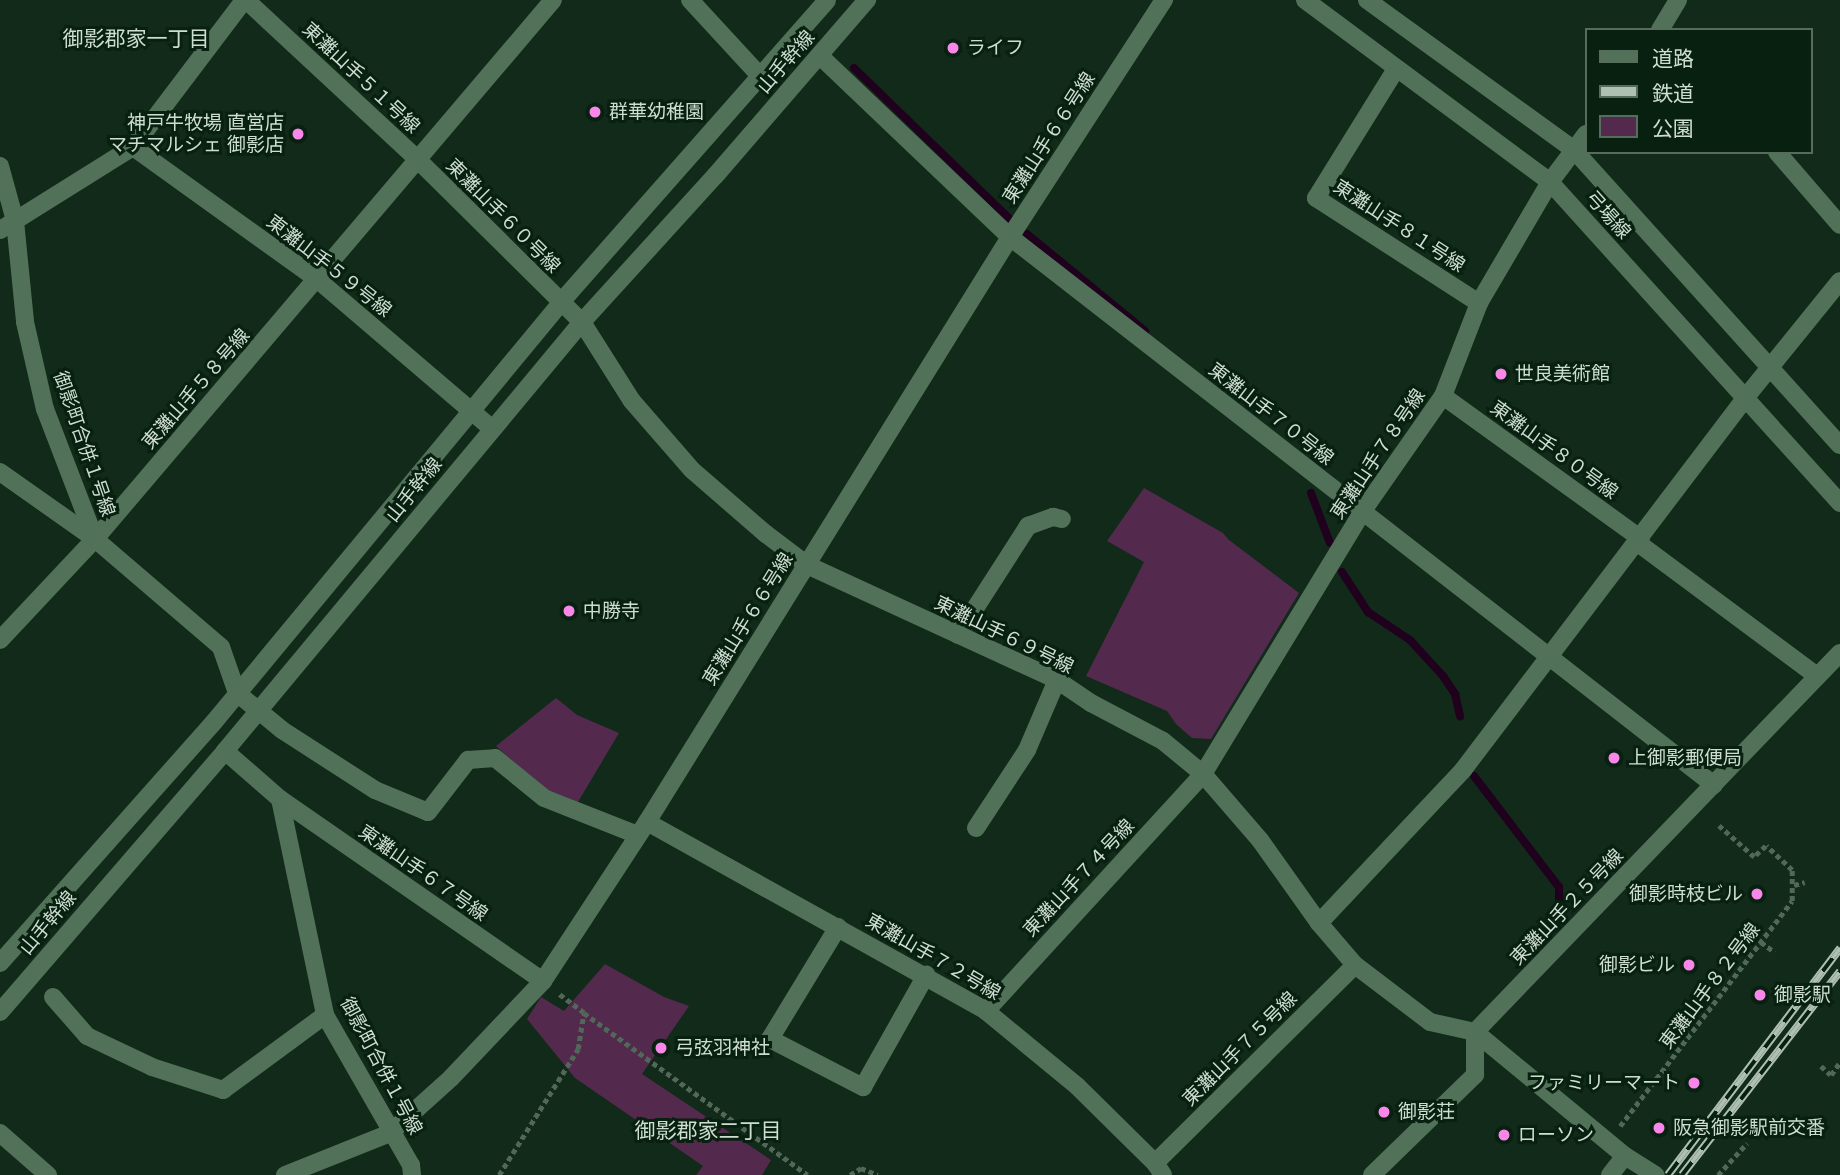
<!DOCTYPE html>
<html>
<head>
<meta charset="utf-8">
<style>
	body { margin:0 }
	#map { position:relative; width:1840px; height:1175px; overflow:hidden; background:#112a19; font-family:"Space Grotesk","Noto Sans JP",sans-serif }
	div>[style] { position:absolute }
	.green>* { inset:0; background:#532a4d }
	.stream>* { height:8px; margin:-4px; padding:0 4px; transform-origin:4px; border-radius:4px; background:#20011d }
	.path>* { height:4.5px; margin-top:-2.25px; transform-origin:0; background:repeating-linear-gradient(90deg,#516757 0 5px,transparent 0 8.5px) }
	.minor>* { height:18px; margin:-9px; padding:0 9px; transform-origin:9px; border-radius:9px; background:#517259 }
	.rail>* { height:8px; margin-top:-4px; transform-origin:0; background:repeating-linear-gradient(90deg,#07200f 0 16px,#afc0b3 0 32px); box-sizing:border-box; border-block:2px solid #afc0b3 }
	.dots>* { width:19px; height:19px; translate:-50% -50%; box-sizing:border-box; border:4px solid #07200f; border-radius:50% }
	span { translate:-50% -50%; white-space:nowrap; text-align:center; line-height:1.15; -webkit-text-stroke:6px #07200f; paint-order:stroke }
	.poi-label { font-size:19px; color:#ceddd1 }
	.left { translate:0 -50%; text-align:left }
	.right { translate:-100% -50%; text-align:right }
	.street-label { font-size:19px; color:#ceddd1 }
	.neighbourhood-label { font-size:21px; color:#ceddd1 }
	.legend { position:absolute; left:1585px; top:28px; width:228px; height:126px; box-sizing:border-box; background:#07200f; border:2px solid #576c5d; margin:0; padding:9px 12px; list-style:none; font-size:21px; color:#ceddd1 }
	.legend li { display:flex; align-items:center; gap:14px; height:35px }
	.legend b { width:35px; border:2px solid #576c5d }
</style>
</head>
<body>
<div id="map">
	<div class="green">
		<i style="clip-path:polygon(1144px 488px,1223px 533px,1229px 540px,1299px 593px,1211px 739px,1192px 738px,1176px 724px,1167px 711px,1086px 676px,1144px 562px,1107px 541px)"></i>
		<i style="clip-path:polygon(556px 698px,577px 715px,619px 733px,578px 802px,542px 788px,496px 746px)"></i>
		<i style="clip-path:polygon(605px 964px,664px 997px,689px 1006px,642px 1074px,771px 1160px,762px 1175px,696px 1175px,703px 1166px,575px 1078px,527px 1019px,541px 997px,564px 1011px)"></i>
	</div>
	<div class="stream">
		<i style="left:854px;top:68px;width:216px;rotate:44.1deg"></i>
		<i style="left:1027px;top:234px;width:153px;rotate:39.4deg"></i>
		<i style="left:1311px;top:493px;width:53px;rotate:69.2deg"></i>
		<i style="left:1342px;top:572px;width:48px;rotate:57deg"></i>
		<i style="left:1368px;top:612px;width:50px;rotate:33.7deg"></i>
		<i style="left:1410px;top:640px;width:49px;rotate:47.5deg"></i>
		<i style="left:1443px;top:676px;width:22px;rotate:56deg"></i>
		<i style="left:1455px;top:694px;width:23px;rotate:77deg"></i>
		<i style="left:1474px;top:776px;width:140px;rotate:52.6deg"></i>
		<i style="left:1559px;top:887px;width:13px;rotate:90deg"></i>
	</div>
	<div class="path">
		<i style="left:1794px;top:885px;width:11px;rotate:-15deg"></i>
		<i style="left:1761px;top:942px;width:17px;rotate:36deg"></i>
		<i style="left:584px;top:1013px;width:276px;rotate:35.9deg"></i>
		<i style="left:1821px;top:1066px;width:13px;rotate:42deg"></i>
		<i style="left:1831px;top:1075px;width:16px;rotate:-55deg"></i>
		<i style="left:1620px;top:1126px;width:283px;rotate:-52.6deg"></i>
		<i style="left:1792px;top:901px;width:31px;rotate:-90deg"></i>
		<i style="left:1792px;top:870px;width:35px;rotate:-137deg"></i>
		<i style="left:1766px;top:846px;width:16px;rotate:137deg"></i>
		<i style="left:1754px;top:857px;width:47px;rotate:-138.5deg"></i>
		<i style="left:499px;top:1175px;width:149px;rotate:-57.9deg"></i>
		<i style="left:578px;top:1049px;width:36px;rotate:-81deg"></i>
		<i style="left:584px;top:1013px;width:31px;rotate:-143deg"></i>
		<i style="left:850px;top:1175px;width:13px;rotate:-32deg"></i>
		<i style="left:861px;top:1168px;width:18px;rotate:22deg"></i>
		<i style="left:1718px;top:1175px;width:43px;rotate:-47.8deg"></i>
	</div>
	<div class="minor">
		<i style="left:246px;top:0;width:232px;rotate:42.9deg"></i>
		<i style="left:416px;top:158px;width:233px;rotate:44.7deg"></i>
		<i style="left:582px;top:322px;width:93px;rotate:57.7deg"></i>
		<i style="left:632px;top:401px;width:91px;rotate:49deg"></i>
		<i style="left:692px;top:470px;width:98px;rotate:40.9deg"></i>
		<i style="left:766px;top:534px;width:51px;rotate:37.1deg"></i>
		<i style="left:807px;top:565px;width:275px;rotate:24.7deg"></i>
		<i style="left:1057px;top:680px;width:41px;rotate:34.1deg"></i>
		<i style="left:1091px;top:703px;width:81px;rotate:27.8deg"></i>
		<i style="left:1163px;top:741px;width:52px;rotate:39.5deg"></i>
		<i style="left:1203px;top:774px;width:87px;rotate:49.2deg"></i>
		<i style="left:1260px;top:840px;width:102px;rotate:54.6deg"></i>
		<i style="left:1319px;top:923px;width:55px;rotate:49.4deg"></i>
		<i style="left:1355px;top:965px;width:94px;rotate:37.2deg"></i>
		<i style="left:1430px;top:1022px;width:46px;rotate:12.5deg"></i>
		<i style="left:1475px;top:1032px;width:195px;rotate:39.6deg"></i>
		<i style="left:1625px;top:1156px;width:36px;rotate:32deg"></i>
		<i style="left:690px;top:0;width:105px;rotate:47.3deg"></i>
		<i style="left:1305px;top:0;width:305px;rotate:36.6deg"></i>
		<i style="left:1550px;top:182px;width:433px;rotate:47.9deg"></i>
		<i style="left:1367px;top:0;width:256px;rotate:35.9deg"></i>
		<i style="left:1574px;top:150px;width:397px;rotate:48deg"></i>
		<i style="left:1660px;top:30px;width:35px;rotate:-59deg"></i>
		<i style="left:820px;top:56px;width:262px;rotate:43.6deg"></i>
		<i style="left:1010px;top:237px;width:892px;rotate:37.9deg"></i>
		<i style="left:1396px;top:69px;width:152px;rotate:121.8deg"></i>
		<i style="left:1316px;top:198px;width:194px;rotate:32.8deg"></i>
		<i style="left:133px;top:147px;width:228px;rotate:35.7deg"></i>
		<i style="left:318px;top:280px;width:228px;rotate:40.5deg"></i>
		<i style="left:1777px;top:152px;width:96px;rotate:49.2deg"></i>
		<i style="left:0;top:166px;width:57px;rotate:74.7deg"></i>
		<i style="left:15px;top:221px;width:101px;rotate:84.3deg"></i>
		<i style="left:25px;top:322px;width:89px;rotate:77.1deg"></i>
		<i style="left:45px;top:409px;width:139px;rotate:69deg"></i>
		<i style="left:95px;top:539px;width:166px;rotate:40.6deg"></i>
		<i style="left:221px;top:647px;width:49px;rotate:70.8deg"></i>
		<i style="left:237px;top:693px;width:58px;rotate:39.4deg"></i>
		<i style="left:282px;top:730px;width:111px;rotate:32.8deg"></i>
		<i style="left:375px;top:790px;width:57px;rotate:22.5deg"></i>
		<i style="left:428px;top:812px;width:66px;rotate:-52.4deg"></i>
		<i style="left:468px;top:760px;width:27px;rotate:-4deg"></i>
		<i style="left:495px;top:758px;width:63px;rotate:39.2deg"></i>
		<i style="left:544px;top:798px;width:101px;rotate:21.5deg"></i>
		<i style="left:0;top:230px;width:157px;rotate:-32deg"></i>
		<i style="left:133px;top:147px;width:184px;rotate:-52.9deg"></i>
		<i style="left:1443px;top:396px;width:244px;rotate:35.8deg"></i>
		<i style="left:0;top:472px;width:116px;rotate:35.2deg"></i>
		<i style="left:1638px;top:543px;width:223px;rotate:36.6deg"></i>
		<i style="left:958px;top:635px;width:130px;rotate:-57.3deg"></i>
		<i style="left:1028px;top:526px;width:27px;rotate:-20deg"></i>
		<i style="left:1053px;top:517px;width:9px;rotate:13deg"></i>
		<i style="left:0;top:640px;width:139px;rotate:-46.8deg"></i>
		<i style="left:95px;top:539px;width:707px;rotate:-49.64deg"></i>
		<i style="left:225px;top:751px;width:73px;rotate:41.1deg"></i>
		<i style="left:280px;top:799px;width:221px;rotate:78.2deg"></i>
		<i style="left:325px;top:1015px;width:173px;rotate:60.2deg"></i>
		<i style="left:411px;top:1165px;width:10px;rotate:84deg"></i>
		<i style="left:280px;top:799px;width:320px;rotate:34.7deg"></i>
		<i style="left:647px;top:822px;width:388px;rotate:29.1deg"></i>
		<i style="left:986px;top:1011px;width:118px;rotate:39.5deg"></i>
		<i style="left:1077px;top:1086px;width:110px;rotate:44.6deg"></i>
		<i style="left:1155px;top:1163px;width:14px;rotate:56deg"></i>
		<i style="left:976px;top:828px;width:93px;rotate:-56.8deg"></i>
		<i style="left:1027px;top:750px;width:76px;rotate:-66.8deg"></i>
		<i style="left:1319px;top:923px;width:210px;rotate:-46.7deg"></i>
		<i style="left:1463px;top:770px;width:468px;rotate:-52.8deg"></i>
		<i style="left:1746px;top:397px;width:149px;rotate:-51deg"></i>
		<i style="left:838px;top:927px;width:131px;rotate:121.3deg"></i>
		<i style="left:770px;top:1039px;width:105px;rotate:27.3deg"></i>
		<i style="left:863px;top:1087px;width:129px;rotate:-60.6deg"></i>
		<i style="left:0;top:963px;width:322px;rotate:-48.4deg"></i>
		<i style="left:214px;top:722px;width:557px;rotate:-50.39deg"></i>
		<i style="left:569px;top:293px;width:390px;rotate:-48.6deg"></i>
		<i style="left:53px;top:997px;width:52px;rotate:48.9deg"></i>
		<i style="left:87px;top:1036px;width:72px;rotate:25.5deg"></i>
		<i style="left:152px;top:1067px;width:75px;rotate:17.9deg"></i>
		<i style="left:223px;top:1090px;width:127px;rotate:-36.3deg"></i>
		<i style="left:986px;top:1011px;width:321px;rotate:-47.5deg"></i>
		<i style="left:1203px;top:774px;width:306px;rotate:-58.7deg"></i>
		<i style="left:1362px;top:512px;width:141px;rotate:-55.1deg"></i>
		<i style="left:1443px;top:396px;width:100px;rotate:-68.8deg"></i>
		<i style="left:1479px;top:303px;width:140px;rotate:-59.6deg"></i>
		<i style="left:1550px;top:182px;width:60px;rotate:-53.1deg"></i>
		<i style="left:0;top:1012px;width:345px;rotate:-49.2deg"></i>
		<i style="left:225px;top:751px;width:558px;rotate:-50.23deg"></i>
		<i style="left:582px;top:322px;width:197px;rotate:-47.7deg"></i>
		<i style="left:715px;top:176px;width:233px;rotate:-49.2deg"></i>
		<i style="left:1475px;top:1032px;width:526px;rotate:-46.08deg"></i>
		<i style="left:0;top:1133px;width:64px;rotate:41.2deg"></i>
		<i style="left:1155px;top:1163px;width:281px;rotate:-44.7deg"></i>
		<i style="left:285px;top:1175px;width:113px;rotate:-21.8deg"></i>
		<i style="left:390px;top:1133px;width:82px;rotate:-42deg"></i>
		<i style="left:451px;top:1078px;width:134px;rotate:-46.5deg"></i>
		<i style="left:543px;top:981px;width:190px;rotate:-56.8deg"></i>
		<i style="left:647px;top:822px;width:688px;rotate:-58.18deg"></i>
		<i style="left:1010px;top:237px;width:283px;rotate:-57deg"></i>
		<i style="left:1372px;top:1175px;width:144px;rotate:-44.2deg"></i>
		<i style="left:1475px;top:1075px;width:43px;rotate:-90deg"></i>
		<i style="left:1610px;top:1175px;width:24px;rotate:-52deg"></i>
	</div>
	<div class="rail">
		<i style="left:1668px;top:1175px;width:285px;rotate:-52.8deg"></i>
		<i style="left:1682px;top:1175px;width:258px;rotate:-52.2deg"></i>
	</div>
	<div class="dots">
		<i style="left:953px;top:48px;background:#f987e9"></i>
		<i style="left:595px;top:112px;background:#f987e9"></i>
		<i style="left:298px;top:134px;background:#f987e9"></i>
		<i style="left:1501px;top:374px;background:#f987e9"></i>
		<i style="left:569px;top:611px;background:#f987e9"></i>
		<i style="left:1614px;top:758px;background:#f987e9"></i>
		<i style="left:1757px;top:894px;background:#f987e9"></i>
		<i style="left:1689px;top:965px;background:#f987e9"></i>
		<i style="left:1760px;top:995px;background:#f987e9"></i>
		<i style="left:661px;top:1048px;background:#f987e9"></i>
		<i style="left:1694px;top:1083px;background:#f987e9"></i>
		<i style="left:1384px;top:1112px;background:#f987e9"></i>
		<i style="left:1659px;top:1128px;background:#f987e9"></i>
		<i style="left:1504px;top:1135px;background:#f987e9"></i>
	</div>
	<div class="poi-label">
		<span class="left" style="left:967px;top:48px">ライフ</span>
		<span class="left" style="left:609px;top:112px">群華幼稚園</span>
		<span class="right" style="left:284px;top:134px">神戸牛牧場 直営店<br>マチマルシェ 御影店</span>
		<span class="left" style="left:1515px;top:374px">世良美術館</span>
		<span class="left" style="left:583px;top:611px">中勝寺</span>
		<span class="left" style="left:1628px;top:758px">上御影郵便局</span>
		<span class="right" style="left:1743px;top:894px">御影時枝ビル</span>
		<span class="right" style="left:1675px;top:965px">御影ビル</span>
		<span class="left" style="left:1774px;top:995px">御影駅</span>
		<span class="left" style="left:675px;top:1048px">弓弦羽神社</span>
		<span class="right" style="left:1680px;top:1083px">ファミリーマート</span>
		<span class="left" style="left:1398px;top:1112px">御影荘</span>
		<span class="left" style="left:1673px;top:1128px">阪急御影駅前交番</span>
		<span class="left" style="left:1518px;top:1135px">ローソン</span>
	</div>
	<div class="street-label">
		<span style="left:786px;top:62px;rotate:-49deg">山手幹線</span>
		<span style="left:361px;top:78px;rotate:43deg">東灘山手５１号線</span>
		<span style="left:1049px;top:138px;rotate:-57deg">東灘山手６６号線</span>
		<span style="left:1608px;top:215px;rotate:48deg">弓場線</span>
		<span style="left:503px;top:216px;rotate:45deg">東灘山手６０号線</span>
		<span style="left:1399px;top:226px;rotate:33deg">東灘山手８１号線</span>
		<span style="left:329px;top:266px;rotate:38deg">東灘山手５９号線</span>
		<span style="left:196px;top:389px;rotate:-49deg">東灘山手５８号線</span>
		<span style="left:1271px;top:414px;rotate:38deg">東灘山手７０号線</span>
		<span style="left:84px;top:444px;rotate:71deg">御影町合併１号線</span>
		<span style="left:1554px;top:450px;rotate:36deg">東灘山手８０号線</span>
		<span style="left:1378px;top:454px;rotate:-56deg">東灘山手７８号線</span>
		<span style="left:414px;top:490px;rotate:-51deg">山手幹線</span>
		<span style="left:748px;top:619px;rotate:-58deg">東灘山手６６号線</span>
		<span style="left:1004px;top:635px;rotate:26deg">東灘山手６９号線</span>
		<span style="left:423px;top:873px;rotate:35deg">東灘山手６７号線</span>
		<span style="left:1079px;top:878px;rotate:-47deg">東灘山手７４号線</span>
		<span style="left:1567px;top:907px;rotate:-46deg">東灘山手２５号線</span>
		<span style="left:48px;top:923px;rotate:-50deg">山手幹線</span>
		<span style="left:933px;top:957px;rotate:30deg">東灘山手７２号線</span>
		<span style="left:1710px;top:986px;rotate:-53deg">東灘山手８２号線</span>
		<span style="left:1240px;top:1049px;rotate:-45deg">東灘山手７５号線</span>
		<span style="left:381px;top:1066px;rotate:62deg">御影町合併１号線</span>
	</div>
	<div class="neighbourhood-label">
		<span style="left:136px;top:39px">御影郡家一丁目</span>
		<span style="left:708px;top:1131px">御影郡家二丁目</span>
	</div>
	<ul class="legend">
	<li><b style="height:9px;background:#517259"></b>道路</li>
	<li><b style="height:9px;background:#afc0b3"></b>鉄道</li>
	<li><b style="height:19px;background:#532a4d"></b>公園</li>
	</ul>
</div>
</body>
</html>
